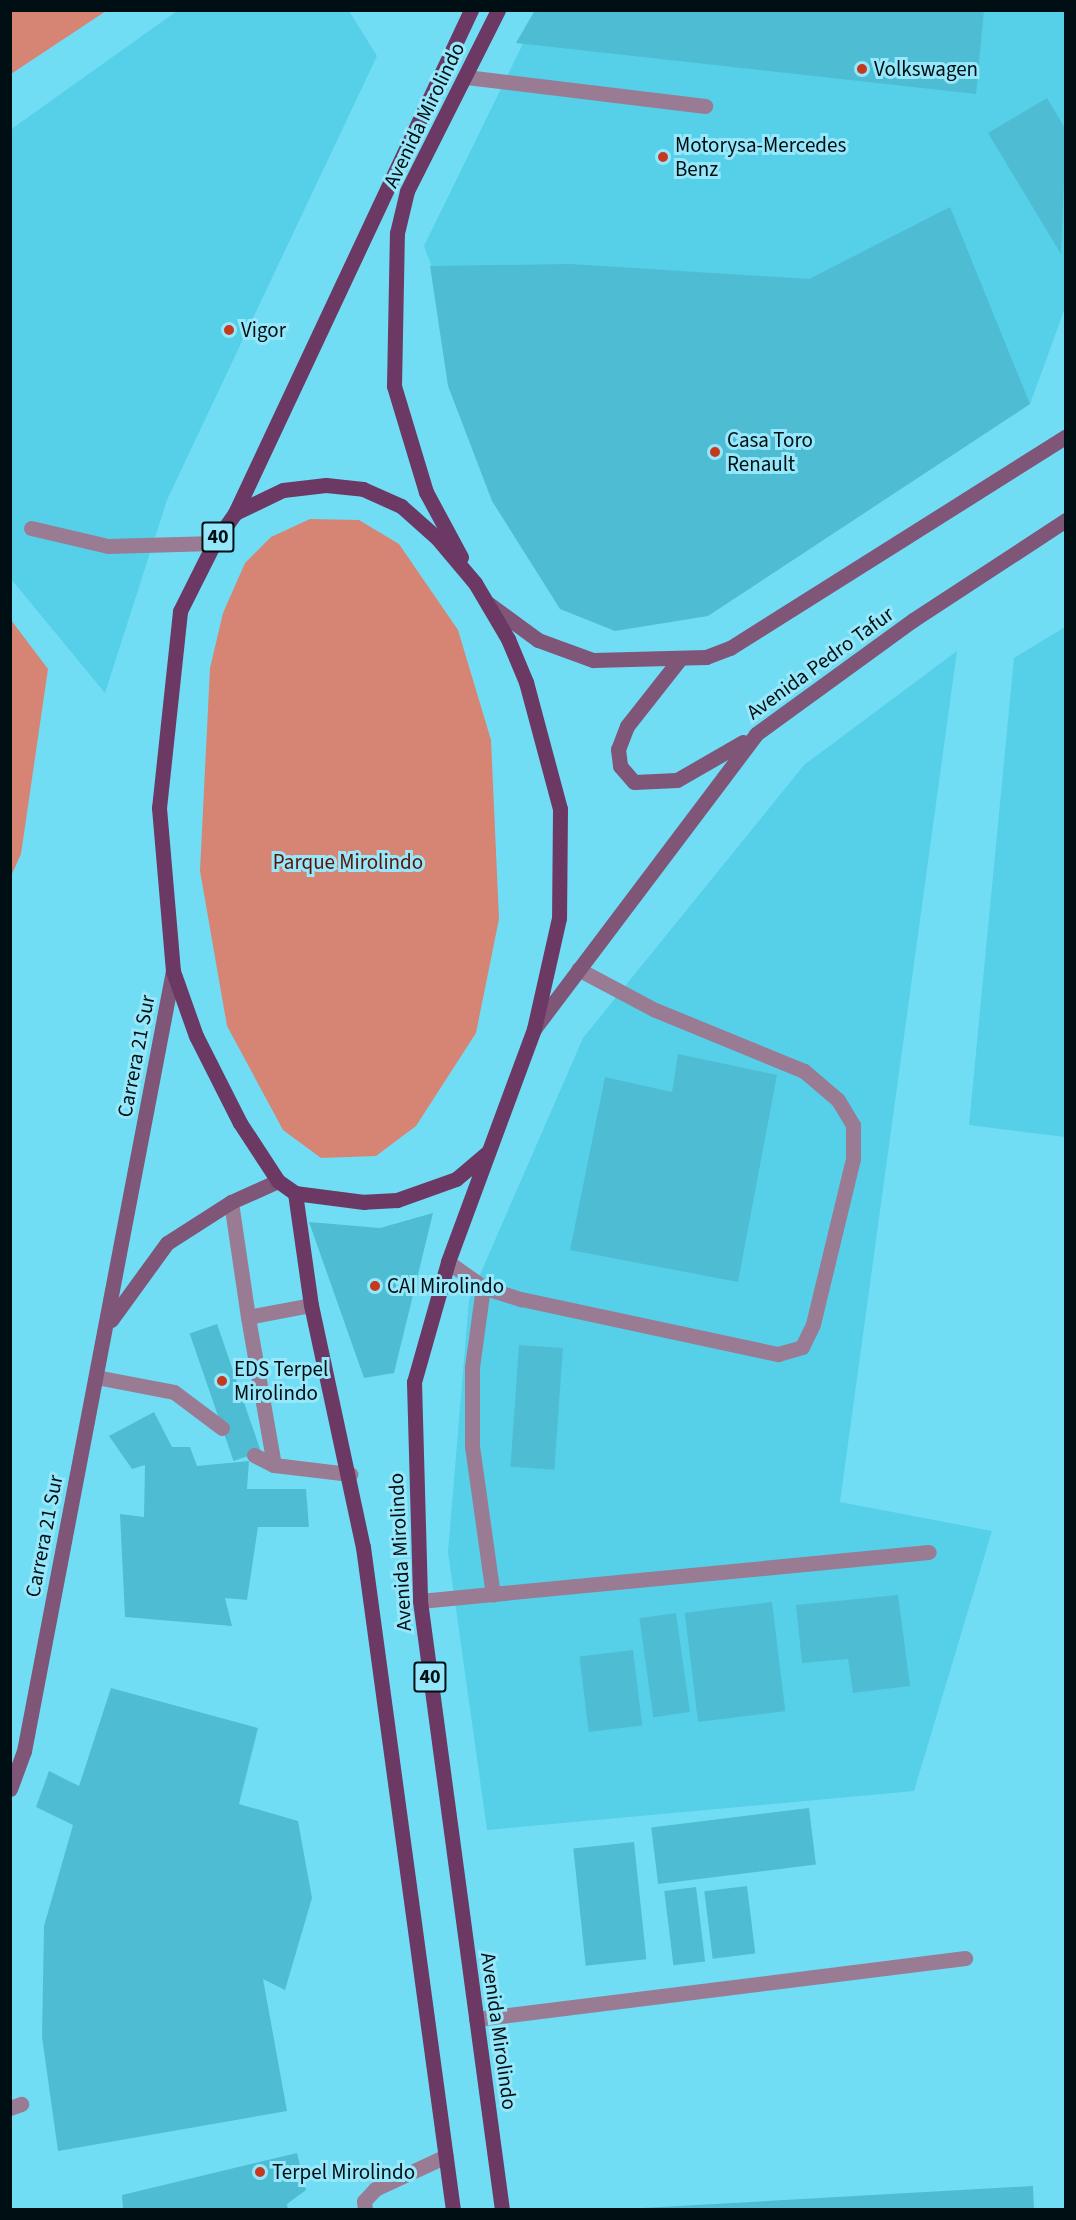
<!DOCTYPE html>
<html>
<head>
<meta charset="utf-8">
<style>
	body { margin:0 }
	#map { position:relative; width:1076px; height:2220px; overflow:hidden; background:#71ddf4; font-family:"Source Sans 3",sans-serif }
	div>[style] { position:absolute }
	.built>* { inset:0; background:#55d0e8 }
	.green>* { inset:0; background:#d68574 }
	.building>* { inset:0; background:#4ebdd3; transform-origin:0 0 }
	.lane>* { height:15px; margin:-7.5px; padding:0 7.5px; transform-origin:7.5px; border-radius:7.5px; background:#997c94 }
	.secondary>* { height:15px; margin:-7.5px; padding:0 7.5px; transform-origin:7.5px; border-radius:7.5px; background:#7f5578 }
	.primary>* { height:15px; margin:-7.5px; padding:0 7.5px; transform-origin:7.5px; border-radius:7.5px; background:#6c3964 }
	.dots>* { width:16px; height:16px; translate:-50% -50%; box-sizing:border-box; border:3px solid #96e7f9; border-radius:50% }
	span { translate:-50% -50%; white-space:nowrap; text-align:center; line-height:1.15; -webkit-text-stroke:6px #96e7f9; paint-order:stroke }
	.shield-label span { padding:2px 4px; background:#96e7f9; border:2px solid; border-radius:4px; -webkit-text-stroke-width:0 }
	.shield-label { font-size:20px; color:#000f13; font-weight:700 }
	.poi-label { font-size:21px; color:#000f13 }
	.left { translate:0 -50%; text-align:left }
	.street-label { font-size:21px; color:#000f13 }
	.park-label { font-size:21px; color:#5e1103 }
	.frame { position:absolute; inset:0; border:12px solid #000f13; pointer-events:none }
</style>
</head>
<body>
<div id="map">
	<div class="built">
		<i style="clip-path:polygon(177px 11px,349px 11px,377px 56px,167px 500px,105px 693px,11px 579px,10px 130px)"></i>
		<i style="clip-path:polygon(539px 11px,1065px 11px,1065px 308px,1030px 404px,560px 609px,424px 246px)"></i>
		<i style="clip-path:polygon(1065px 627px,1065px 1137px,969px 1125px,1014px 658px)"></i>
		<i style="clip-path:polygon(957px 651px,840px 1502px,992px 1531px,914px 1791px,487px 1830px,448px 1552px,469px 1300px,583px 1038px,804px 765px)"></i>
	</div>
	<div class="green">
		<i style="clip-path:polygon(11px 10px,106px 10px,106px 11px,11px 74px)"></i>
		<i style="clip-path:polygon(310px 519px,359px 520px,399px 544px,458px 630px,491px 740px,499px 919px,476px 1033px,416px 1126px,376px 1156px,321px 1158px,283px 1130px,227px 1026px,200px 871px,210px 668px,223px 613px,245px 563px,271px 537px)"></i>
		<i style="clip-path:polygon(11px 620px,48px 669px,21px 854px,11px 876px)"></i>
	</div>
	<div class="building">
		<i style="clip-path:polygon(535px 10px,984px 10px,976px 94px,516px 43px)"></i>
		<i style="clip-path:polygon(1047px 98px,1066px 130px,1061px 254px,988px 133px)"></i>
		<i style="clip-path:polygon(950px 207px,1030px 404px,708px 616px,615px 631px,560px 609px,492px 501px,448px 386px,430px 266px,570px 264px,809px 279px)"></i>
		<i style="clip-path:polygon(678px 1054px,777px 1075px,738px 1282px,570px 1250px,605px 1077px,672px 1092px)"></i>
		<i style="clip-path:polygon(433px 1213px,394px 1373px,364px 1378px,309px 1222px,380px 1228px)"></i>
		<i style="left:217px;top:1324px;width:135px;height:29px;rotate:71deg"></i>
		<i style="left:519px;top:1345px;width:44px;height:122px;rotate:4deg"></i>
		<i style="clip-path:polygon(154px 1412px,172px 1447px,190px 1447px,197px 1466px,249px 1461px,247px 1489px,306px 1489px,309px 1527px,258px 1527px,247px 1600px,225px 1598px,232px 1626px,125px 1617px,120px 1514px,144px 1517px,145px 1465px,132px 1469px,109px 1436px)"></i>
		<i style="clip-path:polygon(898px 1595px,910px 1686px,853px 1693px,848px 1659px,802px 1663px,796px 1605px)"></i>
		<i style="left:772px;top:1602px;width:110px;height:88px;rotate:83deg"></i>
		<i style="left:676px;top:1613px;width:100px;height:37px;rotate:82deg"></i>
		<i style="left:633px;top:1650px;width:76px;height:54px;rotate:83deg"></i>
		<i style="clip-path:polygon(111px 1688px,258px 1728px,239px 1804px,298px 1821px,312px 1898px,285px 1990px,263px 1979px,287px 2111px,58px 2151px,42px 2037px,44px 1926px,73px 1825px,36px 1807px,49px 1771px,79px 1786px)"></i>
		<i style="left:809px;top:1808px;width:57px;height:159px;rotate:83deg"></i>
		<i style="left:634px;top:1842px;width:118px;height:61px;rotate:84deg"></i>
		<i style="left:747px;top:1886px;width:68px;height:43px;rotate:83deg"></i>
		<i style="left:696px;top:1887px;width:75px;height:32px;rotate:83deg"></i>
		<i style="clip-path:polygon(297px 2153px,306px 2190px,287px 2204px,288px 2210px,123px 2210px,122px 2195px)"></i>
		<i style="clip-path:polygon(1033px 2186px,1034px 2210px,643px 2210px,643px 2208px)"></i>
	</div>
	<div class="lane">
		<i style="left:466px;top:77px;width:241px;rotate:6.9deg"></i>
		<i style="left:31px;top:528px;width:79px;rotate:13.2deg"></i>
		<i style="left:108px;top:546px;width:106px;rotate:-1.6deg"></i>
		<i style="left:231px;top:1202px;width:116px;rotate:81.6deg"></i>
		<i style="left:448px;top:1262px;width:43px;rotate:35.5deg"></i>
		<i style="left:483px;top:1287px;width:40px;rotate:18deg"></i>
		<i style="left:521px;top:1299px;width:263px;rotate:12.1deg"></i>
		<i style="left:778px;top:1354px;width:25px;rotate:-16deg"></i>
		<i style="left:802px;top:1347px;width:25px;rotate:-64deg"></i>
		<i style="left:813px;top:1324px;width:170px;rotate:-76.4deg"></i>
		<i style="left:853px;top:1159px;width:34px;rotate:-90deg"></i>
		<i style="left:853px;top:1125px;width:29px;rotate:-121deg"></i>
		<i style="left:838px;top:1100px;width:45px;rotate:-139.5deg"></i>
		<i style="left:804px;top:1071px;width:161px;rotate:-157.7deg"></i>
		<i style="left:655px;top:1010px;width:87px;rotate:-152deg"></i>
		<i style="left:483px;top:1287px;width:81px;rotate:97.8deg"></i>
		<i style="left:472px;top:1367px;width:79px;rotate:90deg"></i>
		<i style="left:472px;top:1446px;width:150px;rotate:82deg"></i>
		<i style="left:96px;top:1377px;width:79px;rotate:10.9deg"></i>
		<i style="left:174px;top:1392px;width:60px;rotate:36.9deg"></i>
		<i style="left:254px;top:1455px;width:22px;rotate:27deg"></i>
		<i style="left:274px;top:1465px;width:77px;rotate:6.8deg"></i>
		<i style="left:274px;top:1465px;width:150px;rotate:-100deg"></i>
		<i style="left:248px;top:1317px;width:64px;rotate:-10.8deg"></i>
		<i style="left:420px;top:1601px;width:511px;rotate:-5.5deg"></i>
		<i style="left:476px;top:2019px;width:493px;rotate:-7.1deg"></i>
		<i style="left:10px;top:2108px;width:12px;rotate:-20deg"></i>
		<i style="left:365px;top:2210px;width:9px;rotate:-96deg"></i>
		<i style="left:364px;top:2201px;width:16px;rotate:-47deg"></i>
		<i style="left:375px;top:2189px;width:78px;rotate:-24.9deg"></i>
	</div>
	<div class="secondary">
		<i style="left:489px;top:604px;width:61px;rotate:36.3deg"></i>
		<i style="left:538px;top:640px;width:59px;rotate:20deg"></i>
		<i style="left:593px;top:660px;width:113px;rotate:-1.5deg"></i>
		<i style="left:706px;top:657px;width:26px;rotate:-21deg"></i>
		<i style="left:730px;top:648px;width:397px;rotate:-32.2deg"></i>
		<i style="left:679px;top:660px;width:84px;rotate:128.2deg"></i>
		<i style="left:627px;top:726px;width:25px;rotate:111deg"></i>
		<i style="left:618px;top:749px;width:17px;rotate:83deg"></i>
		<i style="left:620px;top:766px;width:21px;rotate:49deg"></i>
		<i style="left:634px;top:782px;width:43px;rotate:-2.7deg"></i>
		<i style="left:677px;top:780px;width:76px;rotate:-29.9deg"></i>
		<i style="left:534px;top:1029px;width:369px;rotate:-53deg"></i>
		<i style="left:756px;top:734px;width:194px;rotate:-36deg"></i>
		<i style="left:913px;top:620px;width:183px;rotate:-33.2deg"></i>
		<i style="left:111px;top:1320px;width:95px;rotate:-54deg"></i>
		<i style="left:167px;top:1243px;width:76px;rotate:-32.6deg"></i>
		<i style="left:231px;top:1202px;width:51px;rotate:-24.1deg"></i>
		<i style="left:10px;top:1789px;width:40px;rotate:-69.8deg"></i>
		<i style="left:24px;top:1751px;width:794px;rotate:-79.19deg"></i>
	</div>
	<div class="primary">
		<i style="left:235px;top:513px;width:556px;rotate:-64.86deg"></i>
		<i style="left:461px;top:557px;width:74px;rotate:-118.3deg"></i>
		<i style="left:426px;top:492px;width:111px;rotate:-106.8deg"></i>
		<i style="left:394px;top:386px;width:153px;rotate:-88.9deg"></i>
		<i style="left:397px;top:233px;width:43px;rotate:-76.6deg"></i>
		<i style="left:407px;top:191px;width:203px;rotate:-63.3deg"></i>
		<i style="left:488px;top:1152px;width:42px;rotate:139.8deg"></i>
		<i style="left:456px;top:1179px;width:63px;rotate:160.4deg"></i>
		<i style="left:397px;top:1200px;width:33px;rotate:177deg"></i>
		<i style="left:364px;top:1202px;width:70px;rotate:-172.6deg"></i>
		<i style="left:295px;top:1193px;width:21px;rotate:-145deg"></i>
		<i style="left:278px;top:1181px;width:69px;rotate:-123.2deg"></i>
		<i style="left:240px;top:1123px;width:97px;rotate:-116.8deg"></i>
		<i style="left:196px;top:1036px;width:69px;rotate:-109.5deg"></i>
		<i style="left:173px;top:971px;width:164px;rotate:-94.9deg"></i>
		<i style="left:159px;top:808px;width:198px;rotate:-83.9deg"></i>
		<i style="left:180px;top:611px;width:76px;rotate:-63.4deg"></i>
		<i style="left:214px;top:543px;width:37px;rotate:-55deg"></i>
		<i style="left:235px;top:513px;width:53px;rotate:-25.6deg"></i>
		<i style="left:283px;top:490px;width:43px;rotate:-6.6deg"></i>
		<i style="left:326px;top:485px;width:37px;rotate:6deg"></i>
		<i style="left:363px;top:489px;width:42px;rotate:24.1deg"></i>
		<i style="left:401px;top:506px;width:48px;rotate:41.6deg"></i>
		<i style="left:437px;top:538px;width:59px;rotate:49.8deg"></i>
		<i style="left:475px;top:583px;width:65px;rotate:59.5deg"></i>
		<i style="left:508px;top:639px;width:47px;rotate:67.3deg"></i>
		<i style="left:526px;top:682px;width:131px;rotate:75deg"></i>
		<i style="left:560px;top:809px;width:109px;rotate:90.5deg"></i>
		<i style="left:559px;top:918px;width:114px;rotate:102.7deg"></i>
		<i style="left:534px;top:1029px;width:248px;rotate:110.3deg"></i>
		<i style="left:448px;top:1262px;width:125px;rotate:105.8deg"></i>
		<i style="left:414px;top:1382px;width:219px;rotate:88.4deg"></i>
		<i style="left:420px;top:1601px;width:614px;rotate:82.33deg"></i>
		<i style="left:295px;top:1193px;width:113px;rotate:81.9deg"></i>
		<i style="left:311px;top:1305px;width:248px;rotate:77.9deg"></i>
		<i style="left:363px;top:1547px;width:669px;rotate:82.27deg"></i>
	</div>
	<div class="dots">
		<i style="left:862px;top:69px;background:#c53a1f"></i>
		<i style="left:663px;top:157px;background:#c53a1f"></i>
		<i style="left:229px;top:330px;background:#c53a1f"></i>
		<i style="left:715px;top:452px;background:#c53a1f"></i>
		<i style="left:375px;top:1286px;background:#c53a1f"></i>
		<i style="left:222px;top:1381px;background:#c53a1f"></i>
		<i style="left:260px;top:2172px;background:#c53a1f"></i>
	</div>
	<div class="shield-label">
		<span style="left:218px;top:537px">40</span>
		<span style="left:430px;top:1677px">40</span>
	</div>
	<div class="poi-label">
		<span class="left" style="left:874px;top:69px">Volkswagen</span>
		<span class="left" style="left:675px;top:157px">Motorysa-Mercedes<br>Benz</span>
		<span class="left" style="left:241px;top:330px">Vigor</span>
		<span class="left" style="left:727px;top:452px">Casa Toro<br>Renault</span>
		<span class="left" style="left:387px;top:1286px">CAI Mirolindo</span>
		<span class="left" style="left:234px;top:1381px">EDS Terpel<br>Mirolindo</span>
		<span class="left" style="left:272px;top:2172px">Terpel Mirolindo</span>
	</div>
	<div class="street-label">
		<span style="left:424px;top:115px;rotate:-64deg">Avenida Mirolindo</span>
		<span style="left:820px;top:663px;rotate:-36deg">Avenida Pedro Tafur</span>
		<span style="left:136px;top:1056px;rotate:-79deg">Carrera 21 Sur</span>
		<span style="left:44px;top:1536px;rotate:-79deg">Carrera 21 Sur</span>
		<span style="left:400px;top:1552px;rotate:-93deg">Avenida Mirolindo</span>
		<span style="left:499px;top:2031px;rotate:82deg">Avenida Mirolindo</span>
	</div>
	<div class="park-label">
		<span style="left:348px;top:862px">Parque Mirolindo</span>
	</div>
	<div class="frame"></div>
</div>
</body>
</html>
